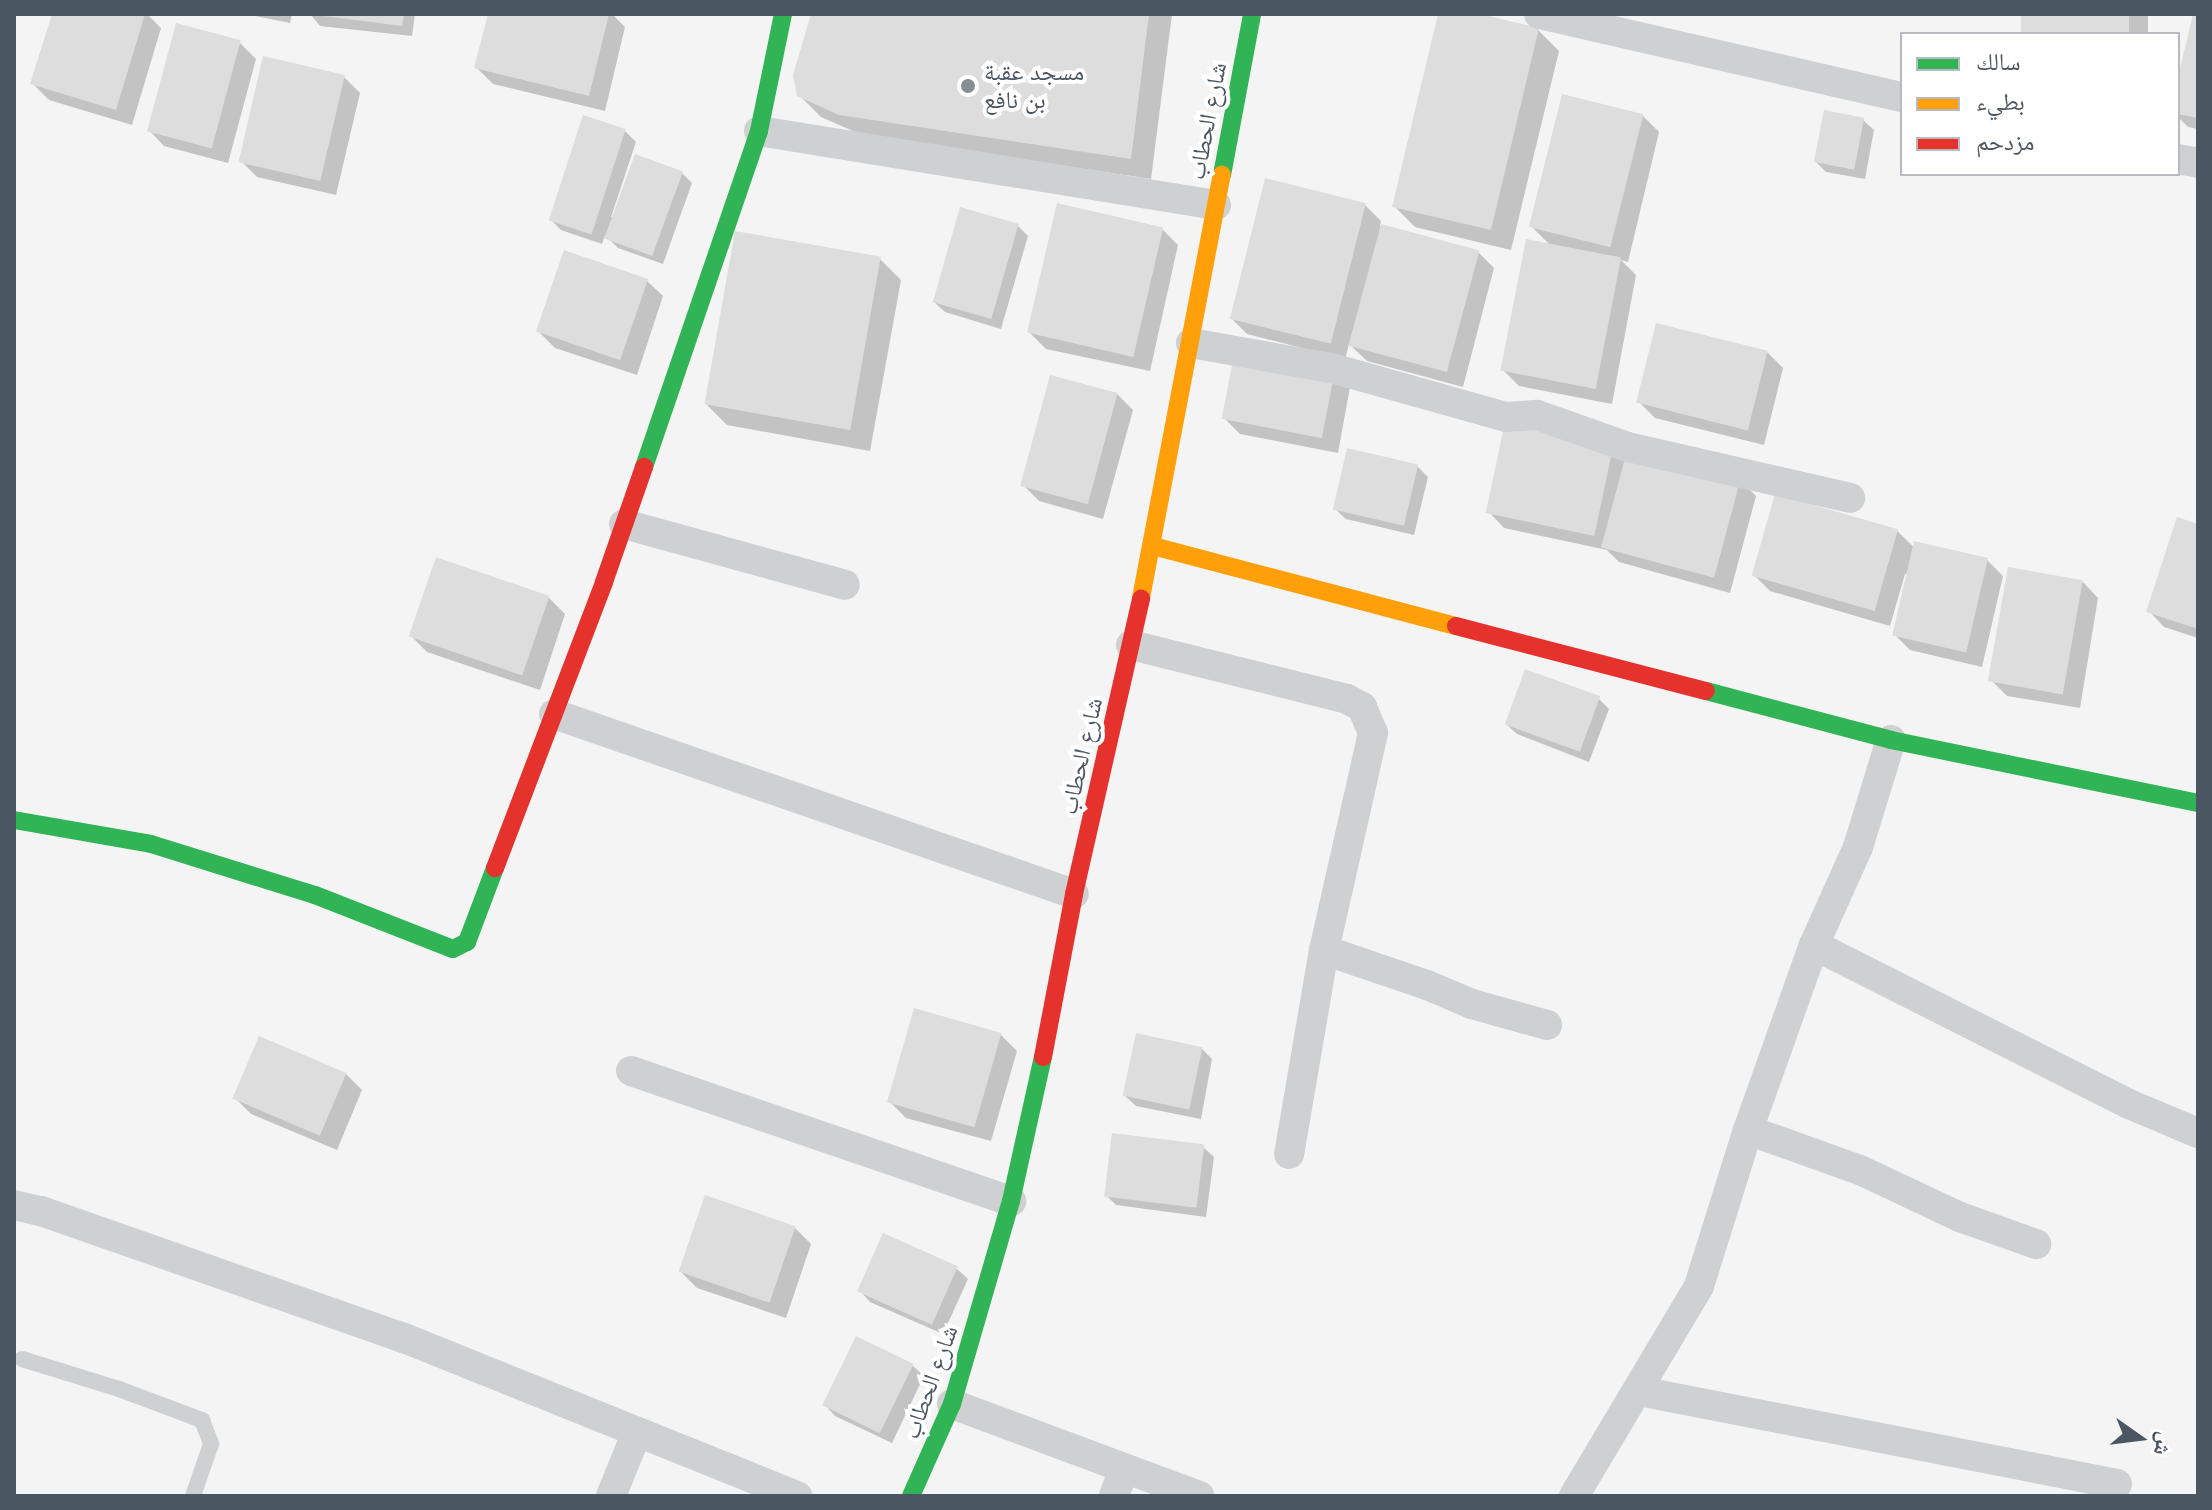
<!DOCTYPE html>
<html>
<head>
<meta charset="utf-8">
<style>
	body { margin:0 }
	#map { position:relative; width:2212px; height:1510px; overflow:hidden; background:#f4f4f4; font-family:Helvetica,"Noto Naskh Arabic",sans-serif }
	div>[style] { position:absolute }
	.shadow>* { inset:0; background:#0003; transform-origin:0 0 }
	.building>* { inset:0; background:#ddddde; transform-origin:0 0 }
	.lane>* { height:16px; margin:-8px; padding:0 8px; transform-origin:8px; border-radius:8px; background:#ced0d2 }
	.street>* { height:30px; margin:-15px; padding:0 15px; transform-origin:15px; border-radius:15px; background:#ced0d2 }
	.fast>* { height:18px; margin:-9px; padding:0 9px; transform-origin:9px; border-radius:9px; background:#30b455 }
	.slow>* { height:18px; margin:-9px; padding:0 9px; transform-origin:9px; border-radius:9px; background:#ff9f0a }
	.jam>* { height:18px; margin:-9px; padding:0 9px; transform-origin:9px; border-radius:9px; background:#e5322d }
	.dots>* { width:22px; height:22px; translate:-50% -50%; box-sizing:border-box; border:4px solid #fff; border-radius:50% }
	span { translate:-50% -50%; white-space:nowrap; text-align:center; line-height:1.15; -webkit-text-stroke:8px #fff; paint-order:stroke }
	.poi-label { font-size:24px; color:#4a5661 }
	.left { translate:0 -50%; text-align:left }
	.street-label { font-size:24px; color:#4a5661 }
	.frame { position:absolute; inset:0; border:16px solid #4a5661; pointer-events:none }
	.legend { position:absolute; left:1900px; top:32px; width:280px; height:144px; box-sizing:border-box; background:#fff; border:2px solid #b7bbc0; margin:0; padding:10px 14px; list-style:none; font-size:24px; color:#4a5661 }
	.legend li { display:flex; align-items:center; gap:16px; height:40px }
	.legend b { width:40px; border:2px solid #b7bbc0 }
	.north { position:absolute; left:2100px; top:1398px; width:80px; height:80px; -webkit-text-stroke:6px #fff; paint-order:stroke; rotate:104deg; font-size:22px; font-weight:700; line-height:32px; text-align:center; color:#4a5661 }
	.north::after { content:''; display:block; margin:auto; width:28px; height:36px; background:#4a5661; clip-path:polygon(50% 0,100% 100%,50% 72%,0 100%) }
</style>
</head>
<body>
<div id="map">
	<div class="shadow">
		<i style="clip-path:polygon(54px 14px,147px 14px,161px 28px,132px 125px,49px 100px,33px 84px)"></i>
		<i style="clip-path:polygon(246px 14px,292px 14px,290px 23px)"></i>
		<i style="clip-path:polygon(310px 14px,415px 14px,412px 36px,320px 26px)"></i>
		<i style="clip-path:polygon(490px 14px,612px 14px,625px 27px,605px 111px,493px 84px,477px 68px)"></i>
		<i style="clip-path:polygon(813px 14px,1172px 14px,1151px 179px,862px 135px,821px 117px,799px 95px)"></i>
		<i style="clip-path:polygon(1440px 14px,1471px 14px,1538px 30px,1559px 51px,1511px 250px,1415px 227px,1394px 206px)"></i>
		<i style="left:2023px;top:14px;width:125px;height:21px"></i>
		<i style="clip-path:polygon(2195px 14px,2198px 14px,2198px 129px,2188px 127px,2178px 117px,2178px 86px)"></i>
		<i style="clip-path:polygon(240px 43px,256px 59px,228px 163px,164px 146px,149px 130px)"></i>
		<i style="clip-path:polygon(344px 77px,360px 93px,336px 195px,257px 177px,241px 161px)"></i>
		<i style="clip-path:polygon(1643px 116px,1659px 132px,1628px 262px,1621px 260px,1636px 275px,1612px 404px,1519px 386px,1503px 370px,1551px 246px,1532px 227px)"></i>
		<i style="clip-path:polygon(1863px 120px,1874px 130px,1865px 179px,1826px 172px,1815px 161px)"></i>
		<i style="clip-path:polygon(625px 131px,636px 142px,611px 217px,614px 218px,682px 173px,692px 183px,663px 264px,618px 248px,605px 235px,602px 244px,561px 230px,550px 219px)"></i>
		<i style="clip-path:polygon(1365px 205px,1381px 221px,1380px 226px,1478px 252px,1494px 268px,1463px 387px,1367px 361px,1349px 344px,1345px 359px,1247px 334px,1231px 318px)"></i>
		<i style="clip-path:polygon(1018px 226px,1028px 236px,1001px 329px,945px 312px,934px 302px)"></i>
		<i style="clip-path:polygon(1162px 229px,1178px 245px,1150px 371px,1046px 349px,1030px 333px)"></i>
		<i style="clip-path:polygon(880px 259px,901px 280px,870px 451px,727px 425px,706px 404px)"></i>
		<i style="clip-path:polygon(647px 281px,663px 296px,637px 375px,555px 348px,539px 332px)"></i>
		<i style="clip-path:polygon(1237px 352px,1350px 387px,1338px 453px,1240px 434px,1224px 418px)"></i>
		<i style="clip-path:polygon(1767px 352px,1783px 368px,1764px 445px,1655px 418px,1639px 402px)"></i>
		<i style="clip-path:polygon(1117px 394px,1133px 410px,1103px 519px,1039px 501px,1023px 485px)"></i>
		<i style="clip-path:polygon(1507px 424px,1740px 480px,1756px 496px,1730px 593px,1619px 562px,1607px 550px,1504px 528px,1489px 512px)"></i>
		<i style="clip-path:polygon(1417px 466px,1428px 477px,1414px 535px,1346px 519px,1335px 509px)"></i>
		<i style="clip-path:polygon(2198px 526px,2198px 638px,2164px 627px,2149px 611px)"></i>
		<i style="clip-path:polygon(1897px 531px,1915px 548px,1987px 560px,2003px 576px,1982px 667px,1910px 650px,1894px 634px,1908px 574px,1905px 574px,1890px 626px,1770px 591px,1754px 575px)"></i>
		<i style="clip-path:polygon(437px 559px,549px 598px,565px 614px,540px 690px,427px 652px,411px 636px)"></i>
		<i style="clip-path:polygon(2083px 582px,2098px 598px,2080px 708px,2007px 696px,1991px 680px)"></i>
		<i style="clip-path:polygon(1599px 699px,1609px 709px,1589px 762px,1517px 734px,1506px 724px)"></i>
		<i style="clip-path:polygon(1001px 1035px,1017px 1051px,991px 1141px,906px 1118px,890px 1102px)"></i>
		<i style="clip-path:polygon(1202px 1049px,1212px 1059px,1201px 1119px,1136px 1106px,1125px 1096px)"></i>
		<i style="clip-path:polygon(346px 1074px,362px 1090px,337px 1150px,251px 1114px,235px 1098px)"></i>
		<i style="clip-path:polygon(1203px 1147px,1214px 1157px,1206px 1217px,1116px 1205px,1106px 1195px)"></i>
		<i style="clip-path:polygon(795px 1228px,811px 1244px,786px 1318px,697px 1288px,681px 1272px)"></i>
		<i style="clip-path:polygon(957px 1269px,968px 1279px,943px 1334px,870px 1302px,860px 1291px)"></i>
		<i style="clip-path:polygon(913px 1366px,924px 1376px,892px 1443px,835px 1416px,825px 1405px)"></i>
	</div>
	<div class="building">
		<i style="clip-path:polygon(52px 14px,145px 14px,116px 110px,30px 84px)"></i>
		<i style="clip-path:polygon(308px 14px,404px 14px,402px 26px)"></i>
		<i style="clip-path:polygon(488px 14px,609px 14px,589px 96px,474px 68px)"></i>
		<i style="clip-path:polygon(811px 14px,1149px 14px,1131px 159px,839px 115px,797px 96px,793px 75px)"></i>
		<i style="clip-path:polygon(1438px 14px,1480px 14px,1539px 28px,1491px 230px,1392px 207px)"></i>
		<i style="left:2021px;top:14px;width:108px;height:21px"></i>
		<i style="clip-path:polygon(2193px 14px,2198px 14px,2198px 118px,2178px 114px,2178px 77px)"></i>
		<i style="left:176px;top:23px;width:67px;height:112px;rotate:15deg"></i>
		<i style="left:263px;top:56px;width:84px;height:109px;rotate:13deg"></i>
		<i style="left:1562px;top:94px;width:84px;height:137px;rotate:14deg"></i>
		<i style="left:1824px;top:110px;width:41px;height:53px;rotate:11deg"></i>
		<i style="left:583px;top:115px;width:45px;height:111px;rotate:18deg"></i>
		<i style="left:635px;top:154px;width:51px;height:90px;rotate:20deg"></i>
		<i style="left:1265px;top:178px;width:104px;height:145px;rotate:14deg"></i>
		<i style="left:1057px;top:203px;width:109px;height:133px;rotate:13deg"></i>
		<i style="left:960px;top:207px;width:61px;height:99px;rotate:16deg"></i>
		<i style="left:1381px;top:224px;width:102px;height:126px;rotate:15deg"></i>
		<i style="left:735px;top:231px;width:148px;height:176px;rotate:10deg"></i>
		<i style="left:1526px;top:239px;width:97px;height:134px;rotate:11deg"></i>
		<i style="left:564px;top:250px;width:89px;height:86px;rotate:19deg"></i>
		<i style="left:1656px;top:323px;width:115px;height:82px;rotate:14deg"></i>
		<i style="left:1235px;top:350px;width:102px;height:70px;rotate:11deg"></i>
		<i style="left:1050px;top:375px;width:70px;height:115px;rotate:15deg"></i>
		<i style="left:1505px;top:422px;width:111px;height:93px;rotate:12deg"></i>
		<i style="left:1628px;top:447px;width:117px;height:104px;rotate:15deg"></i>
		<i style="left:1347px;top:448px;width:73px;height:63px;rotate:13deg"></i>
		<i style="left:1775px;top:494px;width:128px;height:85px;rotate:16deg"></i>
		<i style="clip-path:polygon(2177px 517px,2198px 524px,2198px 629px,2146px 612px)"></i>
		<i style="left:1914px;top:541px;width:76px;height:97px;rotate:13deg"></i>
		<i style="left:436px;top:557px;width:120px;height:84px;rotate:19deg"></i>
		<i style="left:2008px;top:567px;width:76px;height:116px;rotate:10deg"></i>
		<i style="left:1525px;top:669px;width:80px;height:59px;rotate:20deg"></i>
		<i style="left:914px;top:1008px;width:91px;height:98px;rotate:16deg"></i>
		<i style="left:1136px;top:1033px;width:68px;height:64px;rotate:12deg"></i>
		<i style="left:259px;top:1036px;width:95px;height:68px;rotate:23deg"></i>
		<i style="left:1112px;top:1133px;width:93px;height:64px;rotate:7deg"></i>
		<i style="left:705px;top:1195px;width:96px;height:81px;rotate:19deg"></i>
		<i style="left:883px;top:1233px;width:82px;height:64px;rotate:24deg"></i>
		<i style="left:856px;top:1336px;width:64px;height:77px;rotate:26deg"></i>
	</div>
	<div class="lane">
		<i style="left:22px;top:1359px;width:102px;rotate:17.2deg"></i>
		<i style="left:119px;top:1389px;width:89px;rotate:20.5deg"></i>
		<i style="left:202px;top:1420px;width:26px;rotate:69deg"></i>
		<i style="left:211px;top:1444px;width:55px;rotate:109.1deg"></i>
	</div>
	<div class="street">
		<i style="left:1539px;top:14px;width:372px;rotate:12.9deg"></i>
		<i style="left:759px;top:131px;width:463px;rotate:9.2deg"></i>
		<i style="left:2178px;top:159px;width:20px;rotate:11deg"></i>
		<i style="left:1191px;top:343px;width:146px;rotate:10.2deg"></i>
		<i style="left:1335px;top:369px;width:178px;rotate:15.7deg"></i>
		<i style="left:1506px;top:417px;width:31px;rotate:-4deg"></i>
		<i style="left:1537px;top:415px;width:96px;rotate:19.4deg"></i>
		<i style="left:1628px;top:447px;width:228px;rotate:12.9deg"></i>
		<i style="left:624px;top:524px;width:229px;rotate:15.4deg"></i>
		<i style="left:1131px;top:645px;width:223px;rotate:14deg"></i>
		<i style="left:1347px;top:699px;width:17px;rotate:28deg"></i>
		<i style="left:1362px;top:707px;width:28px;rotate:67deg"></i>
		<i style="left:1373px;top:733px;width:222px;rotate:102.7deg"></i>
		<i style="left:1324px;top:950px;width:207px;rotate:99.7deg"></i>
		<i style="left:554px;top:714px;width:550px;rotate:19.09deg"></i>
		<i style="left:1814px;top:945px;width:353px;rotate:26.8deg"></i>
		<i style="left:2129px;top:1104px;width:75px;rotate:22.8deg"></i>
		<i style="left:1324px;top:950px;width:109px;rotate:18.8deg"></i>
		<i style="left:1427px;top:985px;width:49px;rotate:22.9deg"></i>
		<i style="left:1472px;top:1004px;width:78px;rotate:15.6deg"></i>
		<i style="left:631px;top:1071px;width:402px;rotate:18.9deg"></i>
		<i style="left:1748px;top:1130px;width:119px;rotate:19.7deg"></i>
		<i style="left:1860px;top:1170px;width:110px;rotate:25.2deg"></i>
		<i style="left:1960px;top:1217px;width:81px;rotate:19.6deg"></i>
		<i style="left:14px;top:1205px;width:28px;rotate:13deg"></i>
		<i style="left:41px;top:1211px;width:385px;rotate:19.3deg"></i>
		<i style="left:404px;top:1338px;width:424px;rotate:21.9deg"></i>
		<i style="left:1639px;top:1391px;width:487px;rotate:11deg"></i>
		<i style="left:952px;top:1404px;width:264px;rotate:20.4deg"></i>
		<i style="left:611px;top:1496px;width:69px;rotate:-67.9deg"></i>
		<i style="left:1114px;top:1496px;width:29px;rotate:-70deg"></i>
		<i style="left:1574px;top:1496px;width:244px;rotate:-59.2deg"></i>
		<i style="left:1699px;top:1286px;width:164px;rotate:-72.6deg"></i>
		<i style="left:1748px;top:1130px;width:196px;rotate:-70.4deg"></i>
		<i style="left:1814px;top:945px;width:107px;rotate:-65.8deg"></i>
		<i style="left:1858px;top:847px;width:112px;rotate:-72.9deg"></i>
	</div>
	<div class="fast">
		<i style="left:1222px;top:175px;width:164px;rotate:-79.4deg"></i>
		<i style="left:644px;top:467px;width:355px;rotate:-71.1deg"></i>
		<i style="left:759px;top:131px;width:119px;rotate:-78.4deg"></i>
		<i style="left:1706px;top:691px;width:191px;rotate:14.8deg"></i>
		<i style="left:1891px;top:740px;width:313px;rotate:11.6deg"></i>
		<i style="left:14px;top:820px;width:139px;rotate:9.9deg"></i>
		<i style="left:151px;top:844px;width:172px;rotate:17.3deg"></i>
		<i style="left:315px;top:895px;width:148px;rotate:21.4deg"></i>
		<i style="left:453px;top:949px;width:16px;rotate:-27deg"></i>
		<i style="left:467px;top:942px;width:79px;rotate:-69.3deg"></i>
		<i style="left:911px;top:1496px;width:101px;rotate:-66deg"></i>
		<i style="left:952px;top:1404px;width:211px;rotate:-73.8deg"></i>
		<i style="left:1011px;top:1201px;width:148px;rotate:-77.5deg"></i>
	</div>
	<div class="slow">
		<i style="left:1153px;top:546px;width:313px;rotate:14.8deg"></i>
		<i style="left:1141px;top:598px;width:431px;rotate:-79.2deg"></i>
	</div>
	<div class="jam">
		<i style="left:1456px;top:626px;width:258px;rotate:14.6deg"></i>
		<i style="left:495px;top:868px;width:306px;rotate:-69.1deg"></i>
		<i style="left:604px;top:582px;width:122px;rotate:-70.8deg"></i>
		<i style="left:1043px;top:1057px;width:166px;rotate:-79.2deg"></i>
		<i style="left:1074px;top:894px;width:303px;rotate:-77.2deg"></i>
	</div>
	<div class="dots">
		<i style="left:968px;top:86px;background:#868d94"></i>
	</div>
	<div class="poi-label">
		<span class="left" style="left:984px;top:86px">مسجد عقبة<br>بن نافع</span>
	</div>
	<div class="street-label">
		<span style="left:1207px;top:121px;rotate:-79deg">شارع الحطاب</span>
		<span style="left:1081px;top:756px;rotate:-77deg">شارع الحطاب</span>
		<span style="left:930px;top:1382px;rotate:-70deg">شارع الحطاب</span>
	</div>
	<div class="frame"></div>
	<ul class="legend">
	<li><b style="height:10px;background:#30b455"></b>سالك</li>
	<li><b style="height:10px;background:#ff9f0a"></b>بطيء</li>
	<li><b style="height:10px;background:#e5322d"></b>مزدحم</li>
	</ul>
	<div class="north">ش</div>
</div>
</body>
</html>
